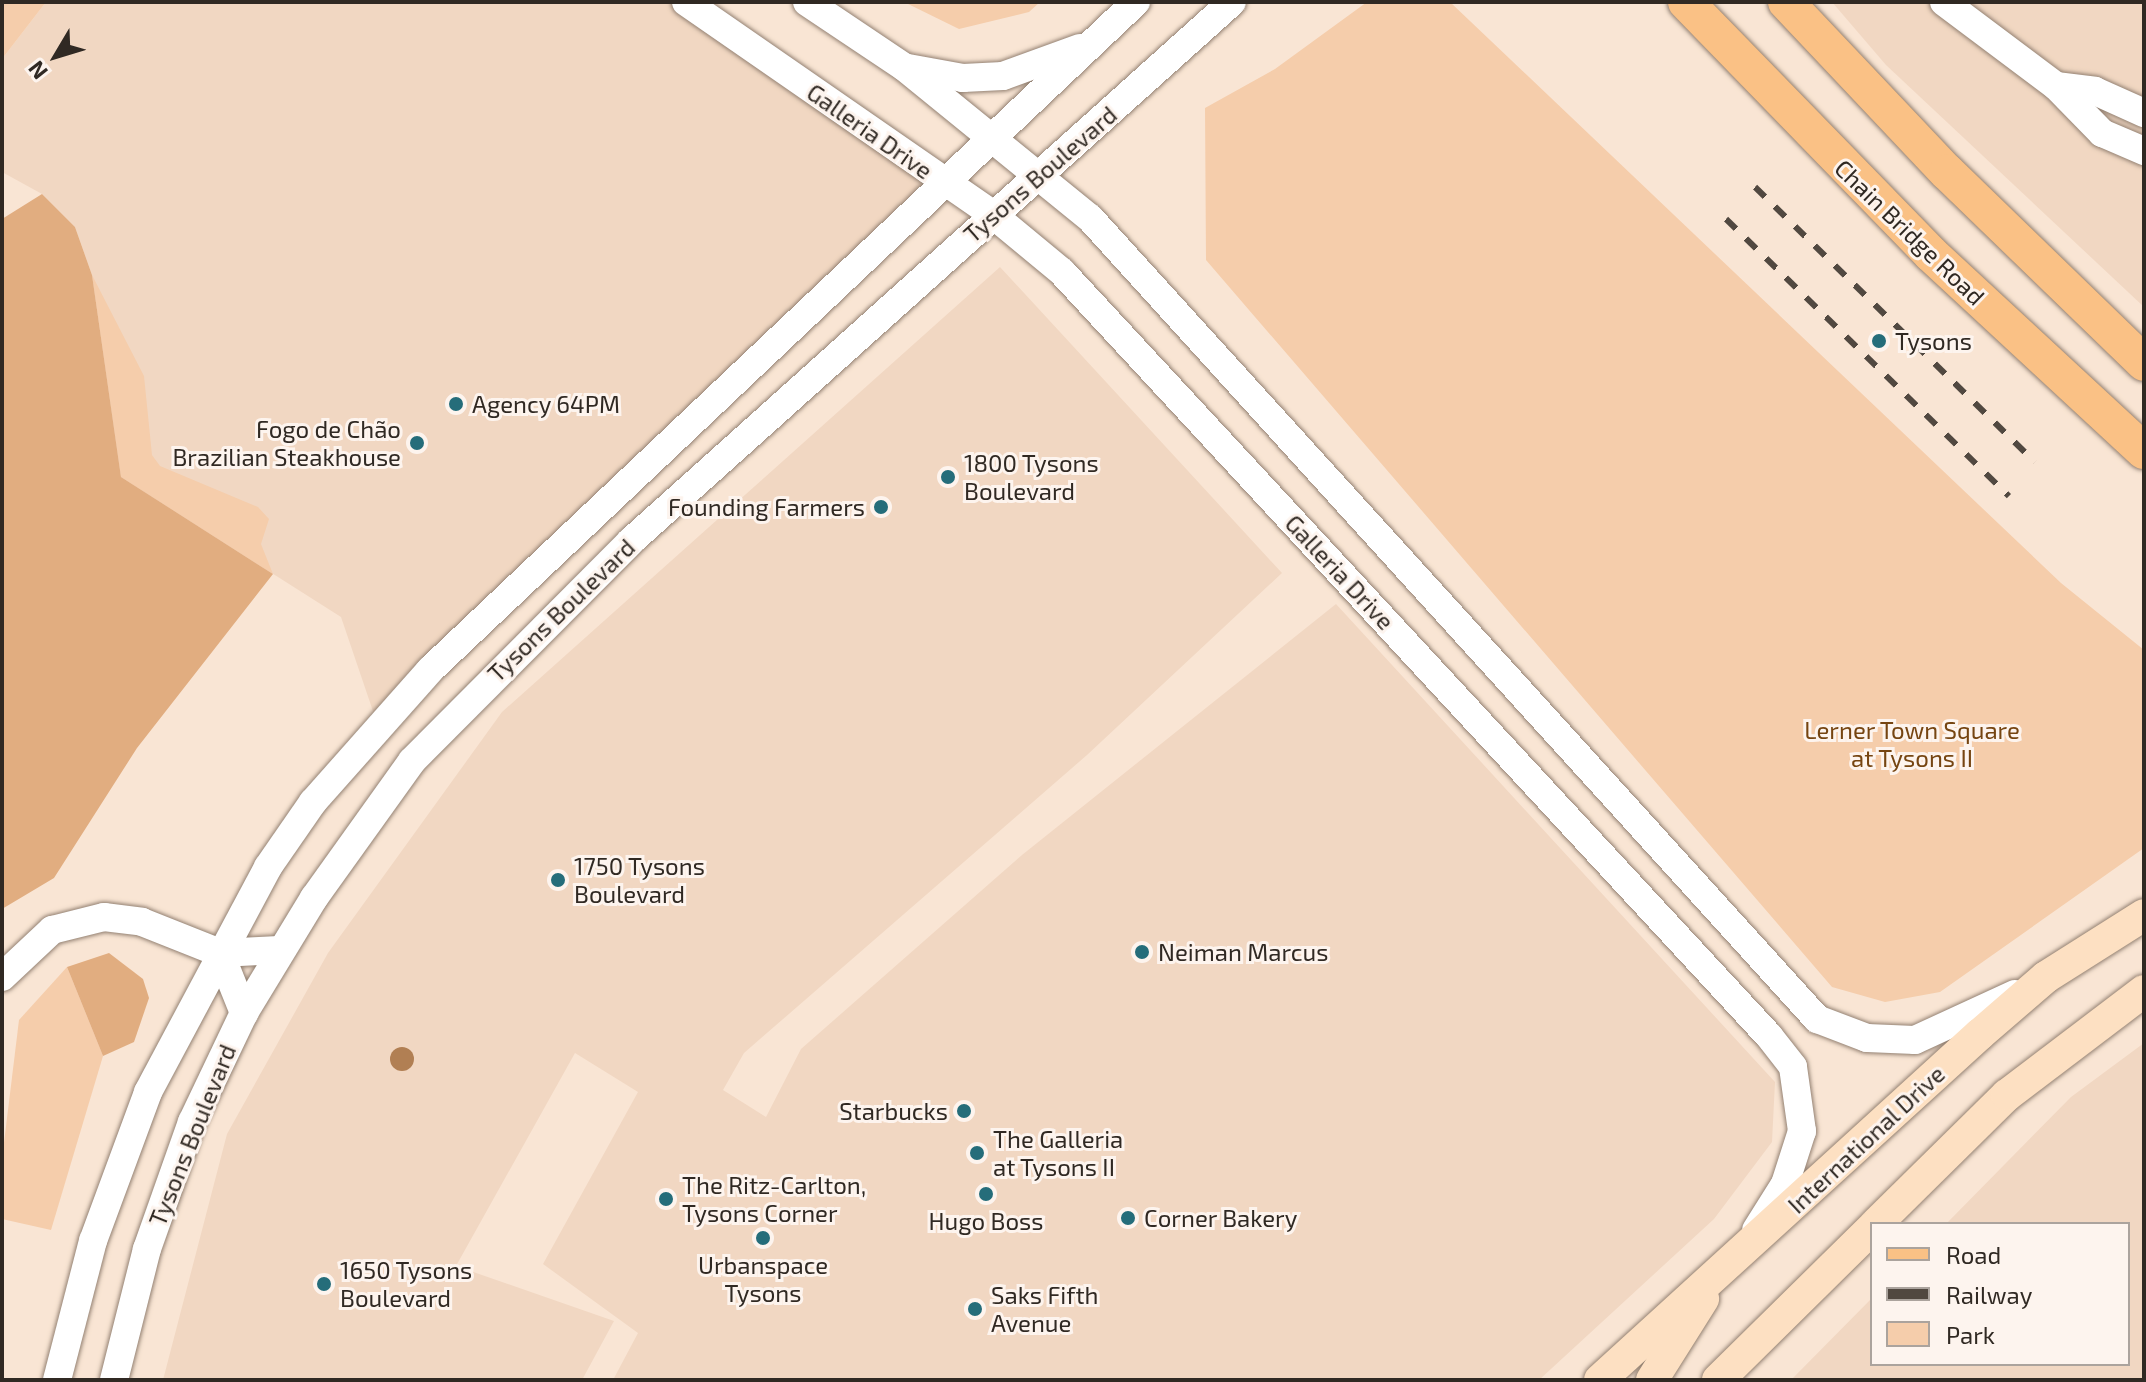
<!DOCTYPE html>
<html>
<head>
<meta charset="utf-8">
<style>
	body { margin:0 }
	#map { position:relative; width:2146px; height:1382px; overflow:hidden; background:#f9e5d4; font-family:"Exo 2",sans-serif }
	div>[style] { position:absolute }
	.built>* { inset:0; background:#f1d7c2 }
	.green>* { inset:0; background:#f5cdab }
	.forest>* { inset:0; background:#e1ad80 }
	.water>* { inset:0; background:#b17f53 }
	.round { border-radius:50% }
	.roads { filter:drop-shadow(0 0 2px #938172) drop-shadow(0 0 2px #938172) }
	.tertiary>* { height:28px; margin:-14px; padding:0 14px; transform-origin:14px; border-radius:14px; background:#fff }
	.secondary>* { height:32px; margin:-16px; padding:0 16px; transform-origin:16px; border-radius:16px; background:#fde0c2 }
	.primary>* { height:36px; margin:-18px; padding:0 18px; transform-origin:18px; border-radius:18px; background:#fac185 }
	.rail>* { height:6px; margin-top:-3px; transform-origin:0; background:repeating-linear-gradient(90deg,#514840 0 14px,transparent 0 28px) }
	.dots>* { width:22px; height:22px; translate:-50% -50%; box-sizing:border-box; border:4px solid #fdf4ee; border-radius:50% }
	span { translate:-50% -50%; white-space:nowrap; text-align:center; line-height:1.15; -webkit-text-stroke:6px #fdf4ee; paint-order:stroke }
	.street-label { font-size:24px; color:#302923 }
	.poi-label { font-size:24px; color:#302923 }
	.left { translate:0 -50%; text-align:left }
	.right { translate:-100% -50%; text-align:right }
	.park-label { font-size:24px; color:#764511 }
	.frame { position:absolute; inset:0; border:4px solid #302923; pointer-events:none }
	.legend { position:absolute; left:1870px; top:1222px; width:260px; height:144px; box-sizing:border-box; background:#fdf4ee; border:2px solid #aba39d; margin:0; padding:10px 14px; list-style:none; font-size:24px; color:#302923 }
	.legend li { display:flex; align-items:center; gap:16px; height:40px }
	.legend b { width:40px; border:2px solid #aba39d }
	.north { position:absolute; left:16px; top:16px; width:80px; height:80px; -webkit-text-stroke:6px #fdf4ee; paint-order:stroke; rotate:232deg; font-size:22px; font-weight:700; line-height:32px; text-align:center; color:#302923 }
	.north::after { content:''; display:block; margin:auto; width:28px; height:36px; background:#302923; clip-path:polygon(50% 0,100% 100%,50% 72%,0 100%) }
</style>
</head>
<body>
<div id="map">
	<div class="built">
		<i style="clip-path:polygon(46px 2px,685px 2px,946px 183px,377px 723px,341px 617px,121px 477px,92px 275px,75px 227px,42px 194px,2px 172px,2px 59px)"></i>
		<i style="clip-path:polygon(1832px 2px,2144px 2px,2144px 307px,1886px 65px)"></i>
		<i style="clip-path:polygon(1000px 267px,1282px 573px,1087px 755px,744px 1053px,723px 1090px,766px 1117px,801px 1049px,1022px 855px,1336px 604px,1775px 1082px,1772px 1142px,1714px 1219px,1539px 1380px,613px 1380px,638px 1333px,543px 1264px,638px 1092px,575px 1053px,456px 1266px,614px 1321px,582px 1380px,163px 1380px,227px 1134px,328px 953px,502px 712px)"></i>
		<i style="clip-path:polygon(2144px 1043px,2144px 1380px,1791px 1380px,1872px 1298px,1872px 1364px,2128px 1364px,2128px 1224px,1946px 1224px,2071px 1097px)"></i>
	</div>
	<div class="green">
		<i style="clip-path:polygon(2px 2px,46px 2px,2px 59px)"></i>
		<i style="clip-path:polygon(904px 2px,1040px 2px,1029px 12px,959px 29px)"></i>
		<i style="clip-path:polygon(1367px 2px,1450px 2px,2061px 583px,2144px 650px,2144px 848px,1940px 992px,1885px 1002px,1832px 987px,1206px 260px,1205px 108px,1275px 69px)"></i>
		<i style="clip-path:polygon(92px 275px,144px 376px,152px 455px,160px 466px,258px 507px,269px 519px,261px 544px,273px 574px,121px 477px)"></i>
		<i style="clip-path:polygon(67px 967px,103px 1056px,51px 1230px,2px 1219px,2px 1159px,19px 1020px)"></i>
	</div>
	<div class="forest">
		<i style="clip-path:polygon(42px 194px,75px 227px,92px 275px,121px 477px,273px 574px,137px 748px,54px 878px,2px 909px,2px 219px)"></i>
		<i style="clip-path:polygon(109px 953px,143px 979px,149px 998px,134px 1042px,103px 1056px,67px 967px)"></i>
	</div>
	<div class="water">
		<i class="round" style="left:390px;top:1047px;width:24px;height:24px"></i>
	</div>
	<div class="roads">
		<div class="tertiary">
			<i style="left:686px;top:2px;width:372px;rotate:34.7deg"></i>
			<i style="left:992px;top:214px;width:91px;rotate:39.6deg"></i>
			<i style="left:1062px;top:272px;width:1041px;rotate:47.22deg"></i>
			<i style="left:1769px;top:1036px;width:39px;rotate:52deg"></i>
			<i style="left:1793px;top:1067px;width:65px;rotate:82deg"></i>
			<i style="left:1802px;top:1131px;width:56px;rotate:107.8deg"></i>
			<i style="left:1785px;top:1184px;width:54px;rotate:122.2deg"></i>
			<i style="left:807px;top:2px;width:117px;rotate:33.8deg"></i>
			<i style="left:904px;top:67px;width:240px;rotate:39.1deg"></i>
			<i style="left:1090px;top:218px;width:1082px;rotate:47.77deg"></i>
			<i style="left:1817px;top:1019px;width:53px;rotate:20.8deg"></i>
			<i style="left:1867px;top:1038px;width:48px;rotate:2.4deg"></i>
			<i style="left:1915px;top:1040px;width:110px;rotate:-24.7deg"></i>
			<i style="left:1944px;top:2px;width:140px;rotate:36.9deg"></i>
			<i style="left:2056px;top:86px;width:66px;rotate:45.6deg"></i>
			<i style="left:2102px;top:133px;width:46px;rotate:23.2deg"></i>
			<i style="left:908px;top:68px;width:56px;rotate:10.3deg"></i>
			<i style="left:963px;top:78px;width:40px;rotate:-2.9deg"></i>
			<i style="left:1003px;top:76px;width:82px;rotate:-20deg"></i>
			<i style="left:2056px;top:86px;width:39px;rotate:7deg"></i>
			<i style="left:2095px;top:91px;width:54px;rotate:24.2deg"></i>
			<i style="left:220px;top:953px;width:65px;rotate:68.2deg"></i>
			<i style="left:2px;top:977px;width:69px;rotate:-43.2deg"></i>
			<i style="left:52px;top:930px;width:54px;rotate:-14deg"></i>
			<i style="left:104px;top:917px;width:38px;rotate:7deg"></i>
			<i style="left:142px;top:922px;width:84px;rotate:21.7deg"></i>
			<i style="left:220px;top:953px;width:59px;rotate:-2.9deg"></i>
			<i style="left:57px;top:1380px;width:144px;rotate:-75.5deg"></i>
			<i style="left:93px;top:1241px;width:159px;rotate:-69.7deg"></i>
			<i style="left:148px;top:1092px;width:255px;rotate:-61.9deg"></i>
			<i style="left:268px;top:867px;width:79px;rotate:-55.3deg"></i>
			<i style="left:313px;top:802px;width:176px;rotate:-48.4deg"></i>
			<i style="left:430px;top:670px;width:972px;rotate:-43.42deg"></i>
			<i style="left:114px;top:1380px;width:135px;rotate:-75.9deg"></i>
			<i style="left:147px;top:1249px;width:135px;rotate:-70.5deg"></i>
			<i style="left:192px;top:1122px;width:121px;rotate:-64.5deg"></i>
			<i style="left:244px;top:1013px;width:135px;rotate:-58.7deg"></i>
			<i style="left:314px;top:898px;width:168px;rotate:-54.4deg"></i>
			<i style="left:412px;top:761px;width:310px;rotate:-45.1deg"></i>
			<i style="left:631px;top:541px;width:807px;rotate:-41.89deg"></i>
		</div>
		<div class="secondary">
			<i style="left:1876px;top:1224px;width:184px;rotate:-44.6deg"></i>
			<i style="left:2007px;top:1095px;width:172px;rotate:-37.2deg"></i>
			<i style="left:1600px;top:1380px;width:514px;rotate:-42.32deg"></i>
			<i style="left:1980px;top:1034px;width:87px;rotate:-40.8deg"></i>
			<i style="left:2046px;top:977px;width:116px;rotate:-32.3deg"></i>
			<i style="left:1652px;top:1380px;width:96px;rotate:-57.8deg"></i>
			<i style="left:1718px;top:1380px;width:216px;rotate:-44.6deg"></i>
		</div>
		<div class="primary">
			<i style="left:1686px;top:2px;width:351px;rotate:45.8deg"></i>
			<i style="left:1931px;top:254px;width:290px;rotate:42.8deg"></i>
			<i style="left:1786px;top:2px;width:234px;rotate:46.6deg"></i>
			<i style="left:1947px;top:172px;width:274px;rotate:44.1deg"></i>
		</div>
	</div>
	<div class="rail">
		<i style="left:1755px;top:187px;width:392px;rotate:44.5deg"></i>
		<i style="left:1726px;top:219px;width:396px;rotate:44.4deg"></i>
	</div>
	<div class="dots">
		<i style="left:1879px;top:341px;background:#256d7a"></i>
		<i style="left:456px;top:404px;background:#256d7a"></i>
		<i style="left:417px;top:443px;background:#256d7a"></i>
		<i style="left:948px;top:477px;background:#256d7a"></i>
		<i style="left:881px;top:507px;background:#256d7a"></i>
		<i style="left:558px;top:880px;background:#256d7a"></i>
		<i style="left:1142px;top:952px;background:#256d7a"></i>
		<i style="left:964px;top:1111px;background:#256d7a"></i>
		<i style="left:977px;top:1153px;background:#256d7a"></i>
		<i style="left:986px;top:1194px;background:#256d7a"></i>
		<i style="left:666px;top:1199px;background:#256d7a"></i>
		<i style="left:1128px;top:1218px;background:#256d7a"></i>
		<i style="left:763px;top:1238px;background:#256d7a"></i>
		<i style="left:324px;top:1284px;background:#256d7a"></i>
		<i style="left:975px;top:1309px;background:#256d7a"></i>
	</div>
	<div class="street-label">
		<span style="left:870px;top:131px;rotate:35deg">Galleria Drive</span>
		<span style="left:1040px;top:174px;rotate:-41deg">Tysons Boulevard</span>
		<span style="left:1910px;top:232px;rotate:44deg">Chain Bridge Road</span>
		<span style="left:1340px;top:572px;rotate:47deg">Galleria Drive</span>
		<span style="left:561px;top:610px;rotate:-44deg">Tysons Boulevard</span>
		<span style="left:192px;top:1135px;rotate:-68deg">Tysons Boulevard</span>
		<span style="left:1866px;top:1139px;rotate:-43deg">International Drive</span>
	</div>
	<div class="poi-label">
		<span class="left" style="left:1895px;top:341px">Tysons</span>
		<span class="left" style="left:472px;top:404px">Agency 64PM</span>
		<span class="right" style="left:401px;top:443px">Fogo de Chão<br>Brazilian Steakhouse</span>
		<span class="left" style="left:964px;top:477px">1800 Tysons<br>Boulevard</span>
		<span class="right" style="left:865px;top:507px">Founding Farmers</span>
		<span class="left" style="left:574px;top:880px">1750 Tysons<br>Boulevard</span>
		<span class="left" style="left:1158px;top:952px">Neiman Marcus</span>
		<span class="right" style="left:948px;top:1111px">Starbucks</span>
		<span class="left" style="left:993px;top:1153px">The Galleria<br>at Tysons II</span>
		<span class="left" style="left:682px;top:1199px">The Ritz-Carlton,<br>Tysons Corner</span>
		<span class="left" style="left:1144px;top:1218px">Corner Bakery</span>
		<span style="left:986px;top:1221px">Hugo Boss</span>
		<span style="left:763px;top:1279px">Urbanspace<br>Tysons</span>
		<span class="left" style="left:340px;top:1284px">1650 Tysons<br>Boulevard</span>
		<span class="left" style="left:991px;top:1309px">Saks Fifth<br>Avenue</span>
	</div>
	<div class="park-label">
		<span style="left:1912px;top:744px">Lerner Town Square<br>at Tysons II</span>
	</div>
	<div class="frame"></div>
	<ul class="legend">
	<li><b style="height:10px;background:#fac185"></b>Road</li>
	<li><b style="height:10px;background:#514840"></b>Railway</li>
	<li><b style="height:22px;background:#f5cdab"></b>Park</li>
	</ul>
	<div class="north">N</div>
</div>
</body>
</html>
